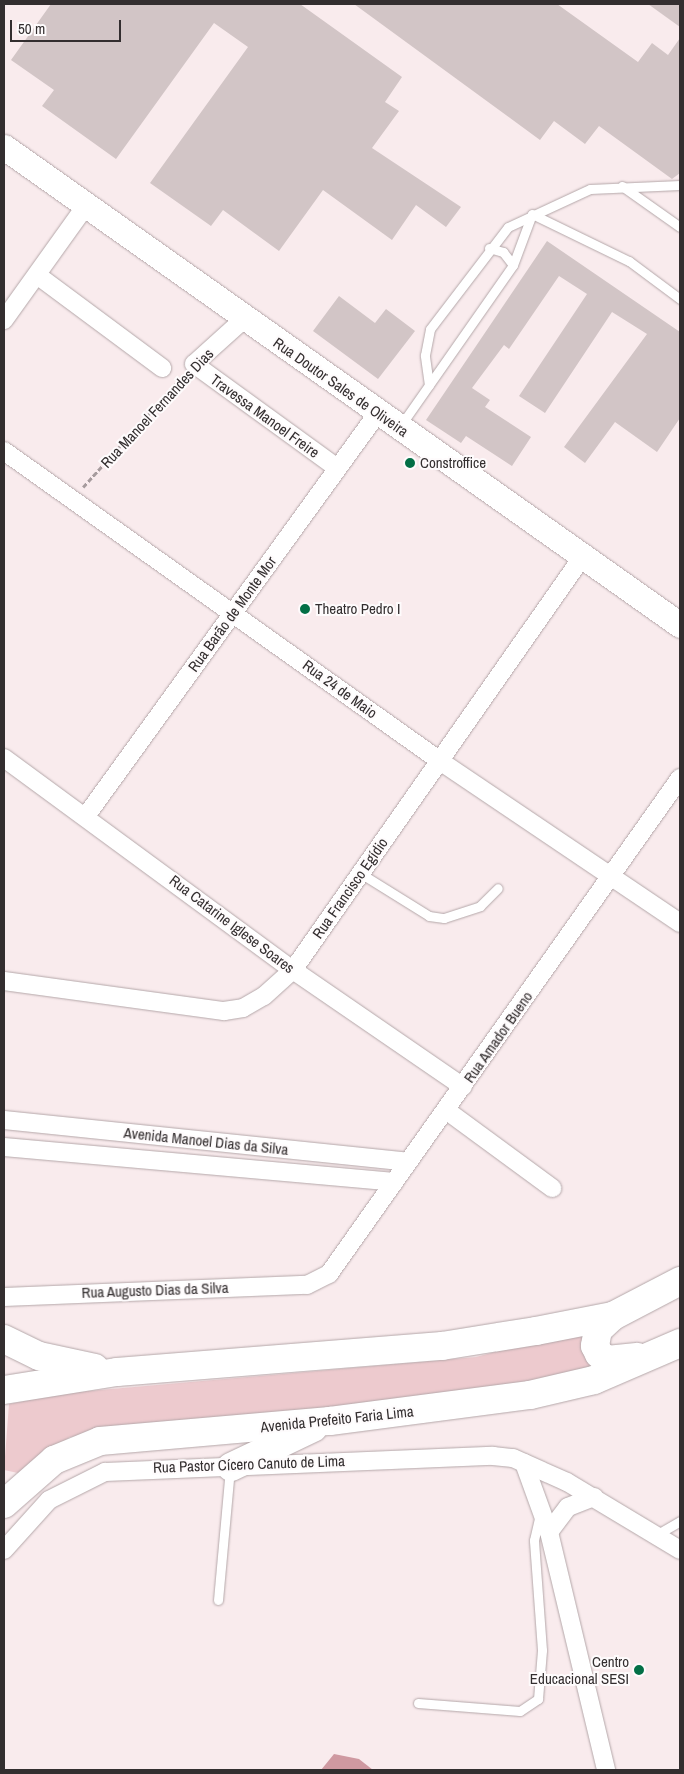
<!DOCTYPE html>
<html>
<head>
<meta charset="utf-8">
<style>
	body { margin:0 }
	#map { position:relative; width:684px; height:1774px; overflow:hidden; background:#f9ebed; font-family:"Archivo Narrow",sans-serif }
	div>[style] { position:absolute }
	.green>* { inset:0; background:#edcace }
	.forest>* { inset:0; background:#cf99a1 }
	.building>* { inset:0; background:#d2c5c6 }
	.path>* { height:2.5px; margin-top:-1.25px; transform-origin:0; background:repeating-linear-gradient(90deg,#a69b9d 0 5px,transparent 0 7.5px) }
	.roads { filter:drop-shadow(0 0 1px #b4a7a9) drop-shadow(0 0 1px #b4a7a9) }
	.service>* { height:9px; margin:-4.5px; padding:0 4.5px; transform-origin:4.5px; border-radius:4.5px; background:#fff }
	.minor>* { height:18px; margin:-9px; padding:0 9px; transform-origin:9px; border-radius:9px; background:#fff }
	.secondary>* { height:25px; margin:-12.5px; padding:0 12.5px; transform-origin:12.5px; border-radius:12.5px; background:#fff }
	.primary>* { height:28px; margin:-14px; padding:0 14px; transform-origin:14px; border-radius:14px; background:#fff }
	.dots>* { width:14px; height:14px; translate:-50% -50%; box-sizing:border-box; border:2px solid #fefbfc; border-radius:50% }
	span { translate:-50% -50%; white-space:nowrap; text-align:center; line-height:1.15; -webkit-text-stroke:4px #fefbfc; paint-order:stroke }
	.street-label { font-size:15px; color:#332e2f }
	.poi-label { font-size:15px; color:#332e2f }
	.left { translate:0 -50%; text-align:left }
	.right { translate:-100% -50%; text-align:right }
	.frame { position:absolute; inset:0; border:5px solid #332e2f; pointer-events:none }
	.scale { position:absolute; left:10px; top:20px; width:111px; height:22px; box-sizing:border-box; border:2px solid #332e2f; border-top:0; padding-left:6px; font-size:15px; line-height:18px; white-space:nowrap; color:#332e2f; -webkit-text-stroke:4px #fefbfc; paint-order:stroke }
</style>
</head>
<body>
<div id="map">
	<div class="green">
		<i style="clip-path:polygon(592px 1326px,597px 1373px,367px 1409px,70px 1437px,18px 1473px,4px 1470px,9px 1404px,66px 1393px,476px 1357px)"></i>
	</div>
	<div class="forest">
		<i style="clip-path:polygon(334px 1754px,359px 1759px,373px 1770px,321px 1770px)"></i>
	</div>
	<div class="building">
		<i style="clip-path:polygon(51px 4px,300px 4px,402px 77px,385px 102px,399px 111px,372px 148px,461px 207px,446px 227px,416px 205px,392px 240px,323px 190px,279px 251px,223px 210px,211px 226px,150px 183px,248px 47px,214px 23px,116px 159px,42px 106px,54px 90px,11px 60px)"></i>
		<i style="clip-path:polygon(354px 4px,557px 4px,638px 62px,652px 43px,668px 55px,680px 38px,680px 173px,672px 179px,599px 126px,585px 144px,554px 121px,540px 140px)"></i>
		<i style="clip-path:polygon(648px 4px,680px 4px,680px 27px)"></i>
		<i style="clip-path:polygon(547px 241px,680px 332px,680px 418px,657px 452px,615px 422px,585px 463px,564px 447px,647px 334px,612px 312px,545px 413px,519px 396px,587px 294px,559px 276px,509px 349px,504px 345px,472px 388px,490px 400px,485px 407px,531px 437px,512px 466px,466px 436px,461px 443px,426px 420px)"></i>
		<i style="clip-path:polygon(339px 296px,375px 323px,386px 309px,415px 331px,378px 379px,313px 331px)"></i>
	</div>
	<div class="path">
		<i style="left:83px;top:487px;width:149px;rotate:-48deg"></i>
	</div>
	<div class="roads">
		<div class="service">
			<i style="left:622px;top:186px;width:71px;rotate:35.3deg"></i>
			<i style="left:532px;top:214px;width:108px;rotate:25.9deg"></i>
			<i style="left:629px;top:261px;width:64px;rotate:36.7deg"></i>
			<i style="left:489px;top:248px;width:15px;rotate:16deg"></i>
			<i style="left:503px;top:252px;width:16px;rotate:52deg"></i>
			<i style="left:429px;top:385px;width:30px;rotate:-98deg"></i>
			<i style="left:425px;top:355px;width:26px;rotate:-79deg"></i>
			<i style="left:430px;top:329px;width:128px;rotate:-52.6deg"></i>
			<i style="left:508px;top:227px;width:90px;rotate:-24.9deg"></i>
			<i style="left:590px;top:189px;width:90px;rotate:-2.5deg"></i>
			<i style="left:401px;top:425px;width:195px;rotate:-55deg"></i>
			<i style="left:513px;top:265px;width:54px;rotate:-69.6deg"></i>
			<i style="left:360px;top:873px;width:81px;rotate:31.9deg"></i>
			<i style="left:429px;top:916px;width:15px;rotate:8deg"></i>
			<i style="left:444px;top:918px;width:38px;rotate:-18deg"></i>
			<i style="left:480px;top:906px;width:25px;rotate:-45deg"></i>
			<i style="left:656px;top:1535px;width:28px;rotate:-30deg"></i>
			<i style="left:218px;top:1600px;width:132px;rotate:-84.8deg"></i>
			<i style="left:418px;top:1703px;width:102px;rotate:4.5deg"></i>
			<i style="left:520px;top:1711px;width:22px;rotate:-34deg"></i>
			<i style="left:538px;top:1699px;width:49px;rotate:-85.3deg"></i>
			<i style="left:542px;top:1650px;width:110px;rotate:-94.2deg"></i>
			<i style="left:534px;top:1540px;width:26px;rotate:-77deg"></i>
		</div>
		<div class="minor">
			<i style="left:37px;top:275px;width:156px;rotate:36.6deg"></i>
			<i style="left:244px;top:319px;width:67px;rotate:138deg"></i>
			<i style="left:194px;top:364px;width:175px;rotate:36deg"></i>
			<i style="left:4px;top:320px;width:143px;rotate:-54.4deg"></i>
			<i style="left:4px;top:451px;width:535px;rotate:35.41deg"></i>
			<i style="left:440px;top:761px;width:290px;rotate:34deg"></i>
			<i style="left:4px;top:758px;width:358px;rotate:36.3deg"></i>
			<i style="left:293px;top:970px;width:206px;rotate:34.5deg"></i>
			<i style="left:86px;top:816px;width:498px;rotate:-54.1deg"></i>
			<i style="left:4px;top:981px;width:222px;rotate:7.8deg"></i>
			<i style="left:224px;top:1011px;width:19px;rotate:-9deg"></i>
			<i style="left:243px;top:1008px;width:24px;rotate:-30deg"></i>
			<i style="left:264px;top:996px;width:39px;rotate:-42deg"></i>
			<i style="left:293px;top:970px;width:505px;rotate:-54.99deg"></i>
			<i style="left:446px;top:1110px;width:132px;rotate:36.3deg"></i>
			<i style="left:4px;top:1120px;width:406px;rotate:5.9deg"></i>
			<i style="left:4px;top:1147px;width:392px;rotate:5.1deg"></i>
			<i style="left:4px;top:1297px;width:303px;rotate:-2.3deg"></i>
			<i style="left:307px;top:1285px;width:25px;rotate:-27deg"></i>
			<i style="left:329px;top:1274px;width:608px;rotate:-54.71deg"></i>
			<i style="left:524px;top:1463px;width:73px;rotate:70.1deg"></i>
			<i style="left:549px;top:1532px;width:245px;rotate:76.5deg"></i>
			<i style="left:549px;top:1532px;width:31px;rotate:-53deg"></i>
			<i style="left:568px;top:1507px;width:28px;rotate:-21deg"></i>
			<i style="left:4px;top:1550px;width:67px;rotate:-48deg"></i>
			<i style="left:49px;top:1500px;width:63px;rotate:-26.6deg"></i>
			<i style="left:105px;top:1472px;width:388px;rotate:-2.4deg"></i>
			<i style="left:493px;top:1456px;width:20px;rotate:6deg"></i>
			<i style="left:513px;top:1458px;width:59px;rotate:24deg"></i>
			<i style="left:567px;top:1482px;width:132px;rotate:31deg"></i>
		</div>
		<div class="secondary">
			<i style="left:4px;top:147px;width:828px;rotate:35.26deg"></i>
		</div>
		<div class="primary">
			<i style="left:613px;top:1316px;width:21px;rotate:137deg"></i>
			<i style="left:598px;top:1330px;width:16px;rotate:101deg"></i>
			<i style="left:595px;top:1346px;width:9px;rotate:63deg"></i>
			<i style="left:599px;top:1354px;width:10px;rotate:37deg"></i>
			<i style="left:607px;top:1360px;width:30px;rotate:-6deg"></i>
			<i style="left:4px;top:1339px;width:39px;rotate:26deg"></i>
			<i style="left:39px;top:1356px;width:57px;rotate:12.1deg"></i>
			<i style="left:4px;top:1390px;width:114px;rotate:-9.1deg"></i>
			<i style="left:117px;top:1372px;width:326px;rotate:-4.6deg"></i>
			<i style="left:442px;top:1346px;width:95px;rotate:-9.1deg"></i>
			<i style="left:536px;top:1331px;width:78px;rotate:-11deg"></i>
			<i style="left:613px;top:1316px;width:76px;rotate:-27.6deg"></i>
			<i style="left:231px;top:1467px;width:91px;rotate:-25.4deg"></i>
			<i style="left:4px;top:1504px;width:67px;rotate:-41.3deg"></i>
			<i style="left:54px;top:1460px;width:50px;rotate:-22.4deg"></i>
			<i style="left:100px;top:1441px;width:231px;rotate:-5deg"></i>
			<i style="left:330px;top:1421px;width:202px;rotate:-7.4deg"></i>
			<i style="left:530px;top:1395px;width:66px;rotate:-13.2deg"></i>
			<i style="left:594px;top:1380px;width:94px;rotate:-23.3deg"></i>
		</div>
	</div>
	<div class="dots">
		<i style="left:410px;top:463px;background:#036f46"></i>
		<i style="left:305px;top:609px;background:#036f46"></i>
		<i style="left:639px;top:1670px;background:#036f46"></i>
	</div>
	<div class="street-label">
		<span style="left:341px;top:387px;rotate:35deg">Rua Doutor Sales de Oliveira</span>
		<span style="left:157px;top:408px;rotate:-47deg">Rua Manoel Fernandes Dias</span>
		<span style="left:265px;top:416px;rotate:36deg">Travessa Manoel Freire</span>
		<span style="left:232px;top:614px;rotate:-54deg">Rua Barão de Monte Mor</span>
		<span style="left:340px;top:689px;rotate:36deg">Rua 24 de Maio</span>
		<span style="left:350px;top:888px;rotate:-55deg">Rua Francisco Egídio</span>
		<span style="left:232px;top:924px;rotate:37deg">Rua Catarine Iglese Soares</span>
		<span style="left:498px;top:1037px;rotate:-55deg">Rua Amador Bueno</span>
		<span style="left:206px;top:1141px;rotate:6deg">Avenida Manoel Dias da Silva</span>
		<span style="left:155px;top:1290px;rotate:-2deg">Rua Augusto Dias da Silva</span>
		<span style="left:337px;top:1419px;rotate:-6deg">Avenida Prefeito Faria Lima</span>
		<span style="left:249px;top:1464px;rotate:-2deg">Rua Pastor Cícero Canuto de Lima</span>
	</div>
	<div class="poi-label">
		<span class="left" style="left:420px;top:463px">Constroffice</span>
		<span class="left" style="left:315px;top:609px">Theatro Pedro I</span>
		<span class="right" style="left:629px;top:1670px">Centro<br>Educacional SESI</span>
	</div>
	<div class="frame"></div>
	<div class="scale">50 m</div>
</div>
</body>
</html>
